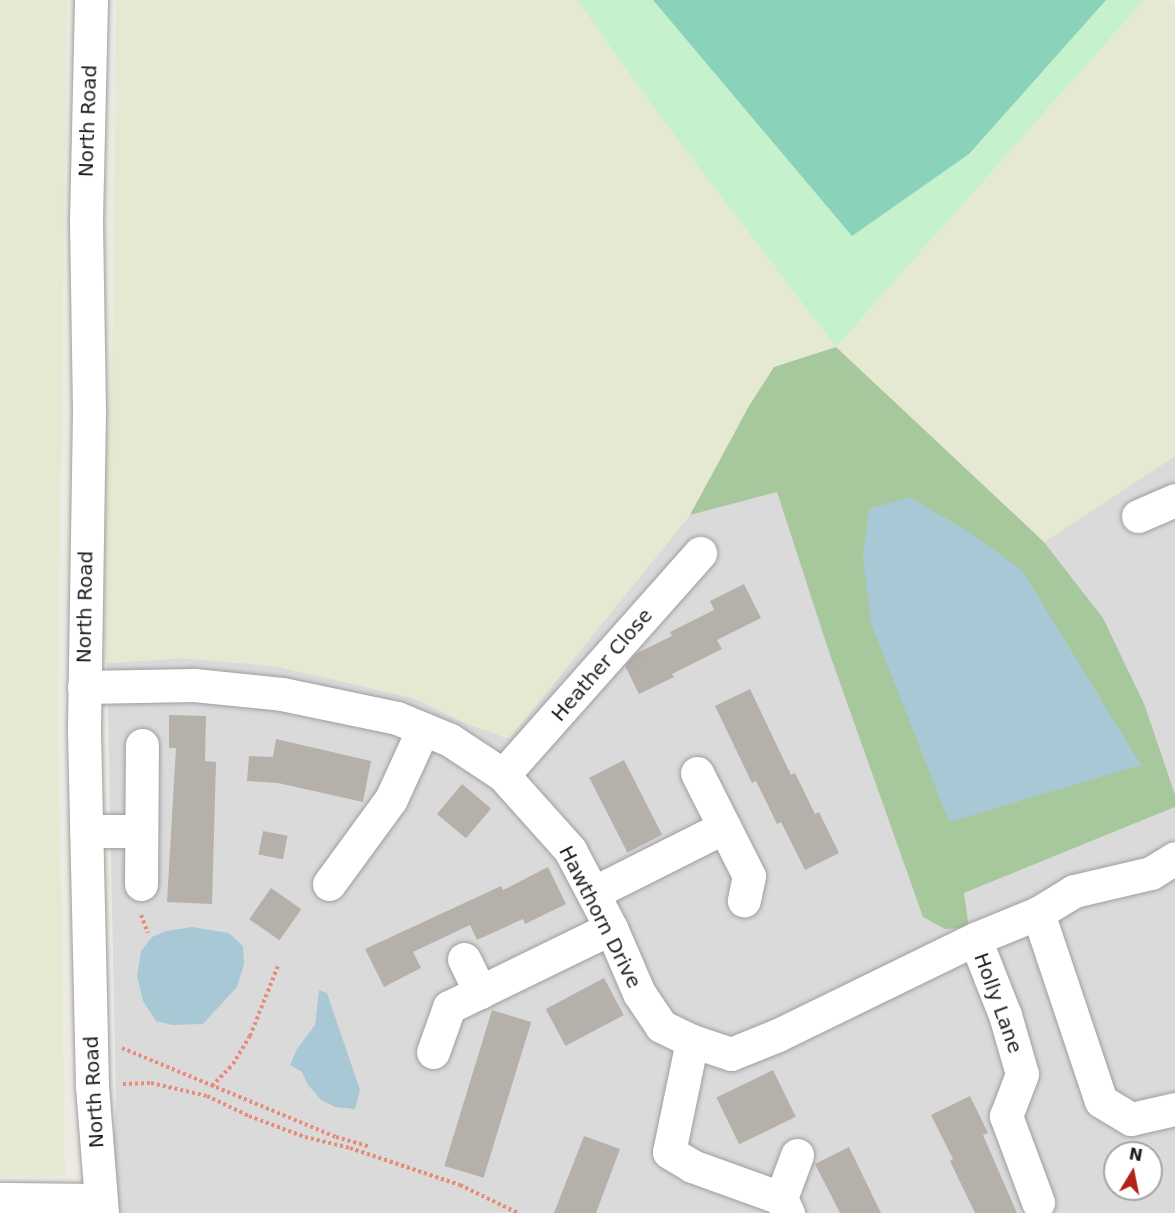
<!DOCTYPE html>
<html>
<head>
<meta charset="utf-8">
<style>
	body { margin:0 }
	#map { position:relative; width:1175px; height:1213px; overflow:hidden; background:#edeae4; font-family:"DejaVu Sans",sans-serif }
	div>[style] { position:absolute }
	.residential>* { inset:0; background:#dbdada }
	.farmland>* { inset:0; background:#e6e9d1 }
	.forest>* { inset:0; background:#a7c79d }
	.park>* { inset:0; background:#c5f2cc }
	.pitch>* { inset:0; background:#8bd2bb }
	.water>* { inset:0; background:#a9c8d5 }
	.building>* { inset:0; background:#b5b0aa; transform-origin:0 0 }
	.path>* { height:4px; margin-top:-2px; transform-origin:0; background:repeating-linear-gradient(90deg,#e88c79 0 3px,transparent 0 6px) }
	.roads { filter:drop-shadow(0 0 2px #9e9e9e) drop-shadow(0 0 2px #9e9e9e) }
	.minor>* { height:33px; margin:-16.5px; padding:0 16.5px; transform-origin:16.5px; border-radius:16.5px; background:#fff }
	span { translate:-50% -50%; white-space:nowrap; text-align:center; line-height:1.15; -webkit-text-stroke:5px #fff; paint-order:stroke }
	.street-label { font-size:20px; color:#1d1d1d }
	.north { position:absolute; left:1103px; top:1141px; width:60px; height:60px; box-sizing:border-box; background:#fff; border:2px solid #a5a5a5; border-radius:50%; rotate:10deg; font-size:16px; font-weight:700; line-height:24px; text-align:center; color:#1d1d1d }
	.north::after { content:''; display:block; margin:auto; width:21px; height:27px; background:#b12218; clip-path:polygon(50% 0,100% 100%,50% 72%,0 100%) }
</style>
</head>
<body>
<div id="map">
	<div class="residential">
		<i style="clip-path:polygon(1175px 456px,1175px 795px,1148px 715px,1103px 618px,1044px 542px)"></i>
		<i style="clip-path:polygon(evenodd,777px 492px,828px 649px,969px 928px,964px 893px,1175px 807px,1175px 1213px,109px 1213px,116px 1102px,107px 663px,183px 658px,275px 666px,414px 698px,465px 723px,607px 616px,690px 515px,777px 492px,1115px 1153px,1151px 1153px,1151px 1189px,1115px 1189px,1115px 1153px)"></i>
	</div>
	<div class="farmland">
		<i style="clip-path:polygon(0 0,67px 0,58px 682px,65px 1176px,0 1177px)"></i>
		<i style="clip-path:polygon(116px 0,577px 0,659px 115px,836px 347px,1144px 0,1171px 0,1175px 5px,1175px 456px,1044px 542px,836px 347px,773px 367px,749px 406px,690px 515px,509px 739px,465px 723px,414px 698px,275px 666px,183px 658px,107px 663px,99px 588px,114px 302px)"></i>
	</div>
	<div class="forest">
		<i style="clip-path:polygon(836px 347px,1044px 542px,1103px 618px,1145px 706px,1175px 795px,1175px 807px,964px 893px,969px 928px,945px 929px,923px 917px,828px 649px,777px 492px,690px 515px,749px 406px,774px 367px)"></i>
	</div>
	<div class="park">
		<i style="clip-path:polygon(577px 0,1144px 0,836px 347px,659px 115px)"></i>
	</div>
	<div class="pitch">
		<i style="clip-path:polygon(653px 0,1106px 0,969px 154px,852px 236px)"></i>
	</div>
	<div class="water">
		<i style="clip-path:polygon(909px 497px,969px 532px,1022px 570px,1141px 765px,949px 822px,871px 623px,863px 557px,869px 509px)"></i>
		<i style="clip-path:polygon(192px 927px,229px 933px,243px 946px,244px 964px,237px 987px,203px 1024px,172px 1025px,156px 1021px,143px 1001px,137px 976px,141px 951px,152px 937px,166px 931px)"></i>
		<i style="clip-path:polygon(319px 990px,327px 993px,360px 1090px,355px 1109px,335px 1107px,321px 1100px,308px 1085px,302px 1072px,290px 1065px,297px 1049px,315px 1025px)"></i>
	</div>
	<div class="building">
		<i style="clip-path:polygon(744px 584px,761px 618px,717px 640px,722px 649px,672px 674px,674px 677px,639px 694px,625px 666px,635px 654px,672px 636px,670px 632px,714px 610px,710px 601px)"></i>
		<i style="clip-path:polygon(750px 689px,791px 775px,795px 773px,815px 814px,819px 812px,839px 853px,805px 870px,781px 822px,777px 824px,756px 781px,752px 783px,715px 706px)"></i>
		<i style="clip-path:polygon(169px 715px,206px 716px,205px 761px,216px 762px,212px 904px,167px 902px,176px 748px,169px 748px)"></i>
		<i style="clip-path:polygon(276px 739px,371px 761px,363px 802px,278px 783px,247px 781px,249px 756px,273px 757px)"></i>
		<i style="left:624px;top:760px;width:84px;height:39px;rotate:63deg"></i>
		<i style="left:462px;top:784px;width:38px;height:39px;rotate:40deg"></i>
		<i style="left:263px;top:831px;width:25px;height:24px;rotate:11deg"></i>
		<i style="clip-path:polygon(548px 867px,566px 904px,525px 924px,523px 919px,477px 940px,470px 925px,413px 952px,421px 968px,384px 987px,365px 949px,501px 886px,503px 890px)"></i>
		<i style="left:271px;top:888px;width:37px;height:38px;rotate:35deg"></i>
		<i style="left:604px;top:978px;width:42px;height:66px;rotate:62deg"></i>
		<i style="left:492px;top:1010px;width:41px;height:163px;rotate:17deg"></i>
		<i style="left:773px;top:1070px;width:52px;height:63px;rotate:64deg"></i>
		<i style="clip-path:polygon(970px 1096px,988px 1133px,983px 1135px,1017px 1213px,975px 1213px,950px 1161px,953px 1159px,931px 1115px)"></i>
		<i style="clip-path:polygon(584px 1136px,620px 1149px,596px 1213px,554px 1213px)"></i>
		<i style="clip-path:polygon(849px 1147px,881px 1213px,840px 1213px,815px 1164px)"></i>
	</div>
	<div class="path">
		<i style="left:141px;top:915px;width:19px;rotate:69deg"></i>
		<i style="left:122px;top:1048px;width:232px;rotate:22.6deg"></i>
		<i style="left:336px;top:1137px;width:36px;rotate:16deg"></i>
		<i style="left:123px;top:1084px;width:28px;rotate:-2deg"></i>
		<i style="left:151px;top:1083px;width:57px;rotate:13.1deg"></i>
		<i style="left:207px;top:1096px;width:47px;rotate:25.5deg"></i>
		<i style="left:249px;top:1116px;width:60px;rotate:20.6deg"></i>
		<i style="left:305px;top:1137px;width:46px;rotate:13.7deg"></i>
		<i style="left:350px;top:1148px;width:116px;rotate:18.6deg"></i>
		<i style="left:460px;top:1185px;width:64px;rotate:25.8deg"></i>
		<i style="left:212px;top:1086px;width:30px;rotate:-46deg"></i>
		<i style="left:233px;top:1064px;width:33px;rotate:-59deg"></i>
		<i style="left:250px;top:1036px;width:75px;rotate:-68.2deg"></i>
	</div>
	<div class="roads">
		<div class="minor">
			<i style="left:91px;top:0;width:221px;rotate:91.3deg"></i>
			<i style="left:86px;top:221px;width:189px;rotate:89.1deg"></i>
			<i style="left:89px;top:410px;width:322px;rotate:90.9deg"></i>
			<i style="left:84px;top:732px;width:354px;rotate:88.7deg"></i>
			<i style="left:92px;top:1086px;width:127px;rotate:85.5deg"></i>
			<i style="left:1138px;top:516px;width:40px;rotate:-23.4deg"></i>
			<i style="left:84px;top:687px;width:110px;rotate:-1deg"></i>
			<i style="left:194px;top:685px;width:88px;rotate:5.8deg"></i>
			<i style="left:282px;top:694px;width:117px;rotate:11.8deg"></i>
			<i style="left:397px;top:718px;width:57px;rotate:22.5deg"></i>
			<i style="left:450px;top:740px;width:64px;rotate:33.4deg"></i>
			<i style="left:503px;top:775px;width:101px;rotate:48.2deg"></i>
			<i style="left:570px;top:850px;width:88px;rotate:62.3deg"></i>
			<i style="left:611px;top:928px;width:71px;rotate:66.7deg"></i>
			<i style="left:639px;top:993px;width:40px;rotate:56deg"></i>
			<i style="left:661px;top:1026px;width:34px;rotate:26deg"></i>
			<i style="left:692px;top:1041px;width:41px;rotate:18.4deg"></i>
			<i style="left:731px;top:1054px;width:51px;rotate:-22deg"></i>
			<i style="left:778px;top:1035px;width:221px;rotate:-26deg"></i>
			<i style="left:977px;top:938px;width:66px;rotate:-22.3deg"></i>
			<i style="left:1038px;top:913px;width:42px;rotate:-31.4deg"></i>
			<i style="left:1074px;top:891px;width:79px;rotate:-13.2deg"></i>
			<i style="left:1151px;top:873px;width:28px;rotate:-32deg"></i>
			<i style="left:697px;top:773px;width:115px;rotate:63.2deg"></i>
			<i style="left:749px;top:876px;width:25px;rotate:102deg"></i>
			<i style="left:503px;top:775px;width:297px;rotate:-48.4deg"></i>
			<i style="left:86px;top:831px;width:55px"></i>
			<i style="left:141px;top:884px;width:139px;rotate:-89.6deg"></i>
			<i style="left:329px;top:884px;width:105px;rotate:-53.9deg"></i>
			<i style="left:391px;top:799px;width:77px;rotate:-65.4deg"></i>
			<i style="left:593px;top:893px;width:147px;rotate:-26.7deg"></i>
			<i style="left:1038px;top:913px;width:198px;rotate:71.5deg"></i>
			<i style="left:1101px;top:1101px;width:35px;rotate:31deg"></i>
			<i style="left:1131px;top:1119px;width:45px;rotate:-12.8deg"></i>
			<i style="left:975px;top:939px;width:82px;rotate:68.5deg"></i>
			<i style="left:1005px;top:1015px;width:61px;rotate:73.9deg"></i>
			<i style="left:1022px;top:1074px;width:45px;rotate:110.9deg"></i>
			<i style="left:1006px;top:1116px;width:92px;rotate:69.6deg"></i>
			<i style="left:464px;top:959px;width:37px;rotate:64deg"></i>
			<i style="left:692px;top:1041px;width:113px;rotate:101.7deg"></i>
			<i style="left:669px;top:1152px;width:27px;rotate:31deg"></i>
			<i style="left:692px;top:1166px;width:95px;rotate:19.8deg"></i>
			<i style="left:781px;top:1198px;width:17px;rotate:65deg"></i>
			<i style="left:433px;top:1052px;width:48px;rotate:-70.4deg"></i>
			<i style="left:449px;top:1007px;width:180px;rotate:-26deg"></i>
			<i style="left:781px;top:1198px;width:46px;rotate:-69.6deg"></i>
			<i style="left:0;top:1199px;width:100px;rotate:0.6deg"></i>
		</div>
	</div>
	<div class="street-label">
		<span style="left:88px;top:121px;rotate:-88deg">North Road</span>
		<span style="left:85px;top:607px;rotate:-89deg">North Road</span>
		<span style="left:602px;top:665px;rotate:-49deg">Heather Close</span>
		<span style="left:600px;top:917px;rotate:63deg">Hawthorn Drive</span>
		<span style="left:998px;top:1003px;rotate:70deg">Holly Lane</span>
		<span style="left:94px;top:1092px;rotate:-93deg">North Road</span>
	</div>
	<div class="north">N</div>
</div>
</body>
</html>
